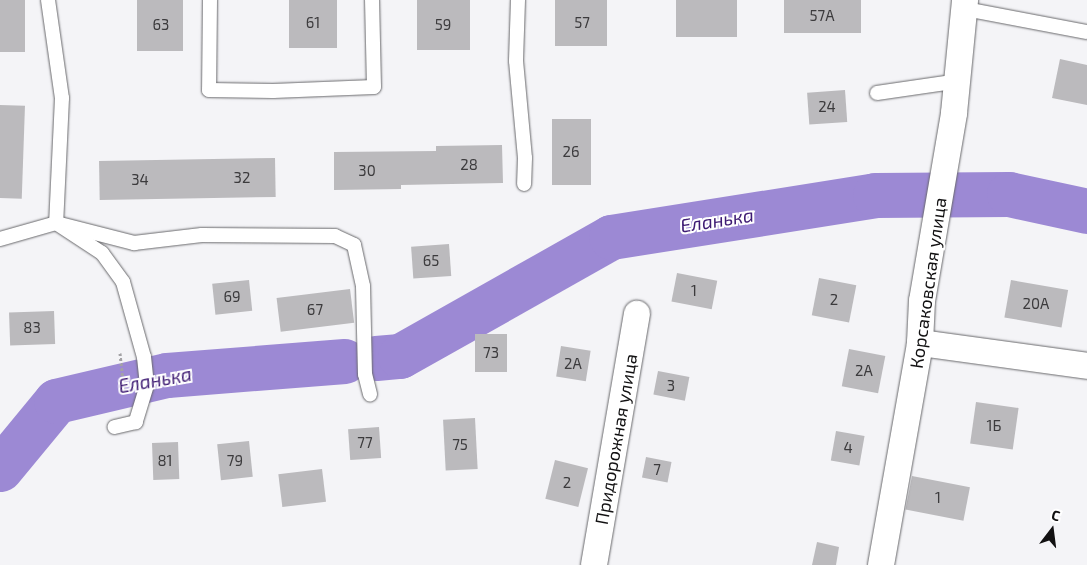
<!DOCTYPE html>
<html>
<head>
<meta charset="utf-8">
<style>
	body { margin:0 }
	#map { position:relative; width:1087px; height:565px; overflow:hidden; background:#f4f4f7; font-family:"Exo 2",sans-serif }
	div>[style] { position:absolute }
	.river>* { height:45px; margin:-22.5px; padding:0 22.5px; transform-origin:22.5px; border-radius:22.5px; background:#9c89d4 }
	.building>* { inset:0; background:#bbbabd; transform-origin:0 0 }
	.path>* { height:3px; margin-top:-1.5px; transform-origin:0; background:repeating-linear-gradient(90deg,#a3a2a5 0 2.5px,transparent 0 5px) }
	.roads { filter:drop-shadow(0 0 1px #69696c) drop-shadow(0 0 1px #69696c) }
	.lane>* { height:14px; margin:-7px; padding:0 7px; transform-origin:7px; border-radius:7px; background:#fff }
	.street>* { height:26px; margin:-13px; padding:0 13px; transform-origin:13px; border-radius:13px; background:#fff }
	span { translate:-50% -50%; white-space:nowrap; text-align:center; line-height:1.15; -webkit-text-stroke:4px #fff; paint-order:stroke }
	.number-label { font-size:15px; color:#3c3b3d }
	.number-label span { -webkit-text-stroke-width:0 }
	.street-label { font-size:18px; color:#121112 }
	.water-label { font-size:19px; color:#3e1b73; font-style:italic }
	.north { position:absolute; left:1027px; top:505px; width:50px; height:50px; -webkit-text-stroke:4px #fff; paint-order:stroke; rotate:15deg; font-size:14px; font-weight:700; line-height:20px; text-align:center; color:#121112 }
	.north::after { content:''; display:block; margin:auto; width:18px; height:22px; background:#121112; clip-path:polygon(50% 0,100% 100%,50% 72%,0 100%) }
</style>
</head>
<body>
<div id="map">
	<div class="river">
		<i style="left:376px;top:358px;width:24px;rotate:-5deg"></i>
		<i style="left:400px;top:356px;width:242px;rotate:-29.4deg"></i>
		<i style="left:611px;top:237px;width:267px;rotate:-9deg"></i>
		<i style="left:875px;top:195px;width:134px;rotate:-0.4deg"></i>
		<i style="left:1009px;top:194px;width:80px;rotate:12.3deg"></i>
		<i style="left:0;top:469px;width:88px;rotate:-50.5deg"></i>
		<i style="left:56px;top:401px;width:114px;rotate:-13.2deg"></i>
		<i style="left:167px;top:375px;width:178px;rotate:-4.5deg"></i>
	</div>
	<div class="building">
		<i style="left:0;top:0;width:25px;height:52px"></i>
		<i style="left:137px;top:0;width:46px;height:51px"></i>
		<i style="left:289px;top:0;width:48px;height:48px"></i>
		<i style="left:417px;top:0;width:53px;height:50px"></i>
		<i style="left:555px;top:0;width:52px;height:46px"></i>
		<i style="left:676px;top:0;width:61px;height:37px"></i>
		<i style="left:784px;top:0;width:77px;height:33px"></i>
		<i style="clip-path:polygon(1060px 59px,1087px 65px,1087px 105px,1052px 98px)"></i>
		<i style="left:845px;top:90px;width:32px;height:38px;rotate:86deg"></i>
		<i style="left:0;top:105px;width:25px;height:93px;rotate:2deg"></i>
		<i style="left:552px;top:119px;width:39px;height:66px"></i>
		<i style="clip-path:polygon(502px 145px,503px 183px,401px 185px,401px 189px,334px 190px,334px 152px,436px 151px,436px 146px)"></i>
		<i style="left:275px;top:158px;width:39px;height:176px;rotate:89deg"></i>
		<i style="left:449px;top:244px;width:32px;height:38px;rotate:86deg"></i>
		<i style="left:677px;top:273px;width:41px;height:29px;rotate:11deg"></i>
		<i style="left:819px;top:278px;width:38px;height:38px;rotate:11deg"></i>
		<i style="left:249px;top:280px;width:31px;height:37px;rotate:84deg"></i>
		<i style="left:1011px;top:280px;width:58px;height:38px;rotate:10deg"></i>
		<i style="left:350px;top:289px;width:34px;height:74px;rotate:83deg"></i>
		<i style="left:54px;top:311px;width:33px;height:45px;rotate:88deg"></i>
		<i style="left:475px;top:334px;width:32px;height:38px"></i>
		<i style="left:561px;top:346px;width:30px;height:31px;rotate:9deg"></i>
		<i style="left:849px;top:349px;width:37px;height:38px;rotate:11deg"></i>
		<i style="left:658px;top:371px;width:32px;height:24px;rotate:11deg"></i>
		<i style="left:976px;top:402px;width:43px;height:42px;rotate:8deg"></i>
		<i style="left:475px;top:418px;width:51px;height:32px;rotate:87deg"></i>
		<i style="left:379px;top:427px;width:31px;height:31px;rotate:86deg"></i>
		<i style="left:836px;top:431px;width:29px;height:30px;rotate:10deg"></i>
		<i style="left:249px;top:441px;width:36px;height:32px;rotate:84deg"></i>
		<i style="left:178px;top:442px;width:37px;height:26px;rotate:88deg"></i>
		<i style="left:646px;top:457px;width:26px;height:21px;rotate:11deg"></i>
		<i style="left:555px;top:460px;width:34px;height:40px;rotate:14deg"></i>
		<i style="left:322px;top:469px;width:33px;height:44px;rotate:83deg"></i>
		<i style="left:912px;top:476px;width:59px;height:34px;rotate:11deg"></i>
		<i style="clip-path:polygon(817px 542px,839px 547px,836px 565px,812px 565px)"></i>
	</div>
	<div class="path">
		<i style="left:120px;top:353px;width:36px;rotate:84deg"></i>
	</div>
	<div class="roads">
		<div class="lane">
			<i style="left:48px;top:0;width:99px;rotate:81.9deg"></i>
			<i style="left:62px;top:98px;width:125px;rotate:92.7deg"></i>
			<i style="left:56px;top:223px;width:55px;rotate:33.1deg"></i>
			<i style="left:102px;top:253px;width:36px;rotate:54deg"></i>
			<i style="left:123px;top:282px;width:78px;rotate:74.4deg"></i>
			<i style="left:144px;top:357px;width:28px;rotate:84deg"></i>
			<i style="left:147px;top:385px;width:39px;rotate:107deg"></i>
			<i style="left:136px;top:422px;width:22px;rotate:167deg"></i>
			<i style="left:210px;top:0;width:90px;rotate:90.6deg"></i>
			<i style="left:209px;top:90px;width:64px;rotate:0.9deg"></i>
			<i style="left:273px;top:91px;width:101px;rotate:-2.3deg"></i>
			<i style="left:374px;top:87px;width:87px;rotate:-91.3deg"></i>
			<i style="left:518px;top:0;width:61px;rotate:91.9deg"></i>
			<i style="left:516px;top:61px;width:97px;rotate:84.7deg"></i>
			<i style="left:525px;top:158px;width:26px;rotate:92deg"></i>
			<i style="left:965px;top:9px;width:124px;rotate:10.7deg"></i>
			<i style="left:877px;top:93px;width:83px;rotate:-8.3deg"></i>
			<i style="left:0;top:239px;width:58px;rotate:-15.9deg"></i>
			<i style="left:56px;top:223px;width:81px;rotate:14.4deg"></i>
			<i style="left:134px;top:243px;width:68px;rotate:-6.7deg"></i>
			<i style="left:202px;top:235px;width:133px;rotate:0.4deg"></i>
			<i style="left:335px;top:236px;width:21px;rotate:25deg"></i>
			<i style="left:354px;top:245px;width:42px;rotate:77.6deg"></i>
			<i style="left:363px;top:286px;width:88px;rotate:88.7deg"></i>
			<i style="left:365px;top:374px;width:21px;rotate:76deg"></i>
		</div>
		<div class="street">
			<i style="left:920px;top:343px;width:169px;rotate:7.8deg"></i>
			<i style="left:594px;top:565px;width:255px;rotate:-80.3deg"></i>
			<i style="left:881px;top:565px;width:225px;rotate:-80deg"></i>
			<i style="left:920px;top:343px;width:42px;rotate:-87.3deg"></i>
			<i style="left:922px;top:301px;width:191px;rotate:-80.3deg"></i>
			<i style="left:954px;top:113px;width:114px;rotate:-84.4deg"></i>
		</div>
	</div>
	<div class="number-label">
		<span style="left:822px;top:16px">57А</span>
		<span style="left:313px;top:23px">61</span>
		<span style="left:582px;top:23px">57</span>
		<span style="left:161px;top:25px">63</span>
		<span style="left:443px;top:25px">59</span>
		<span style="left:827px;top:107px">24</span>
		<span style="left:571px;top:152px">26</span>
		<span style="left:469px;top:165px">28</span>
		<span style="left:367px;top:171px">30</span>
		<span style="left:242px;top:178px">32</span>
		<span style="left:140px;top:180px">34</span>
		<span style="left:431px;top:261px">65</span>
		<span style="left:694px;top:291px">1</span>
		<span style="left:232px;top:297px">69</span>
		<span style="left:834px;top:300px">2</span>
		<span style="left:1036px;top:304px">20А</span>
		<span style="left:315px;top:310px">67</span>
		<span style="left:32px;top:328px">83</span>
		<span style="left:491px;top:353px">73</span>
		<span style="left:573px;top:364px">2А</span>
		<span style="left:864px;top:371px">2А</span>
		<span style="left:671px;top:386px">3</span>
		<span style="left:994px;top:426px">1Б</span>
		<span style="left:365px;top:443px">77</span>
		<span style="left:460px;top:445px">75</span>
		<span style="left:848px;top:448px">4</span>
		<span style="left:165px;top:461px">81</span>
		<span style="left:235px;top:461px">79</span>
		<span style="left:657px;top:470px">7</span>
		<span style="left:567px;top:483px">2</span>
		<span style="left:938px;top:498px">1</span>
	</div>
	<div class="street-label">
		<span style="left:928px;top:283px;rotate:-82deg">Корсаковская улица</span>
		<span style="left:616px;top:439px;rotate:-80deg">Придорожная улица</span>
	</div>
	<div class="water-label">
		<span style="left:717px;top:220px;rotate:-9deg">Еланька</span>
		<span style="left:155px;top:380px;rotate:-10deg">Еланька</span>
	</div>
	<div class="north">С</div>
</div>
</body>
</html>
